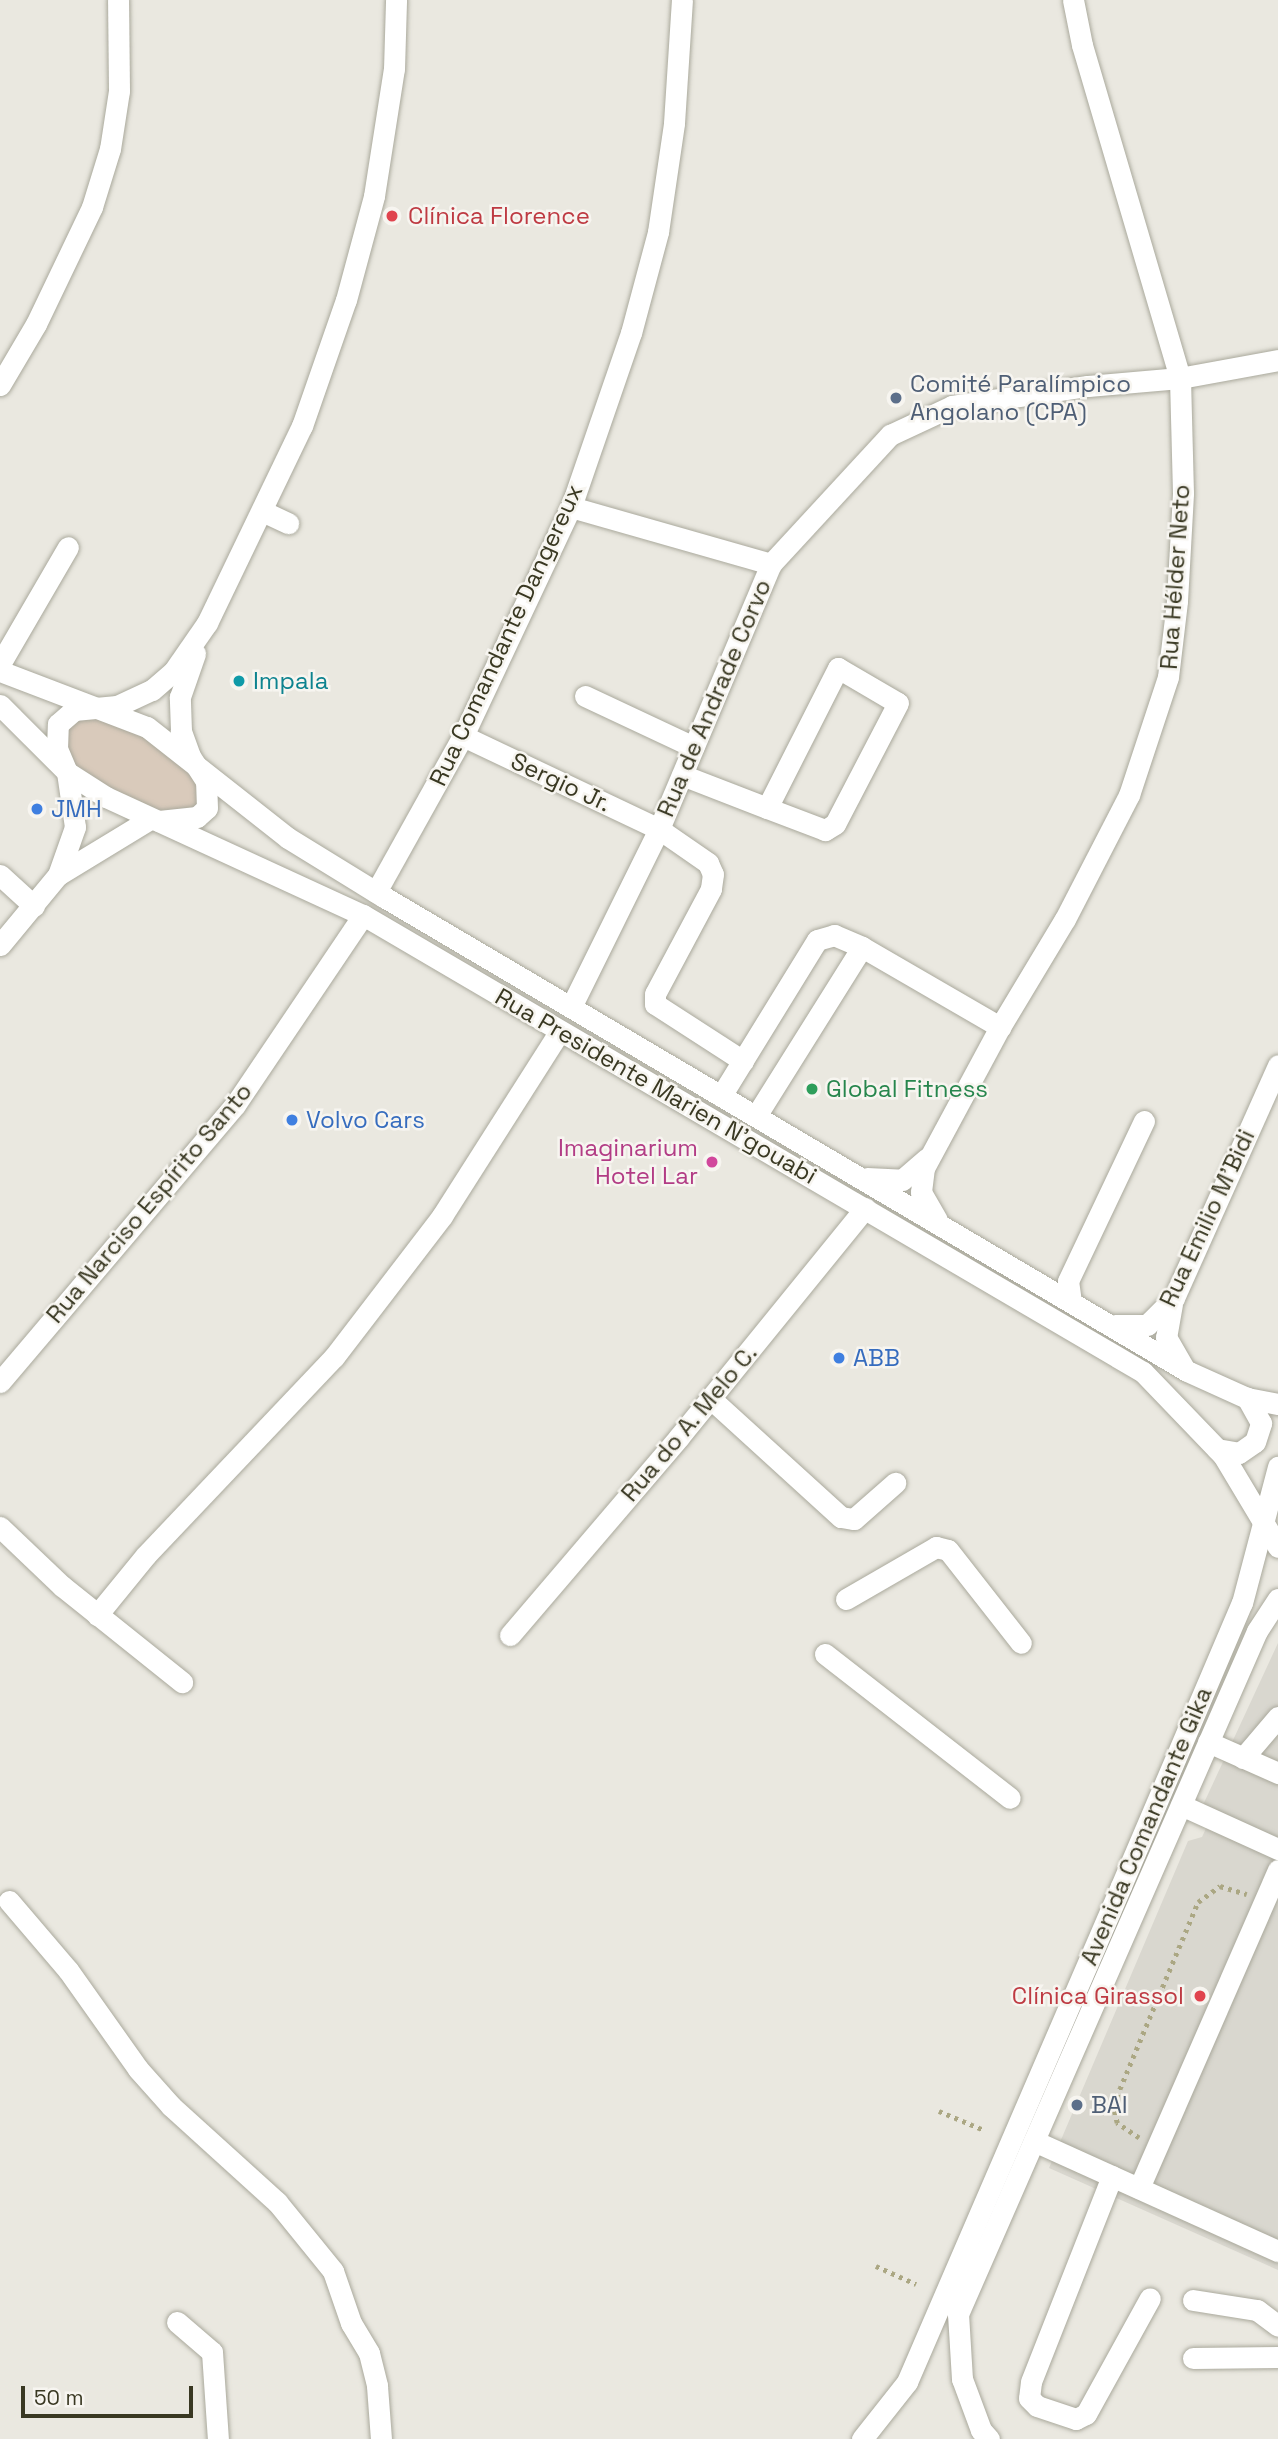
<!DOCTYPE html>
<html>
<head>
<meta charset="utf-8">
<style>
	body { margin:0 }
	#map { position:relative; width:1278px; height:2439px; overflow:hidden; background:#eae8e0; font-family:"Space Grotesk",sans-serif }
	div>[style] { position:absolute }
	.built>* { inset:0; background:#d9d7cf }
	.green>* { inset:0; background:#d9cabb }
	.path>* { height:4.5px; margin-top:-2.25px; transform-origin:0; background:repeating-linear-gradient(90deg,#aba783 0 3.5px,transparent 0 8.5px) }
	.roads { filter:drop-shadow(0 0 2px #aaa99c) drop-shadow(0 0 2px #aaa99c) }
	.minor>* { height:21px; margin:-10.5px; padding:0 10.5px; transform-origin:10.5px; border-radius:10.5px; background:#fff }
	.dots>* { width:19px; height:19px; translate:-50% -50%; box-sizing:border-box; border:4px solid #f7f5f0; border-radius:50% }
	span { translate:-50% -50%; white-space:nowrap; text-align:center; line-height:1.15; -webkit-text-stroke:5px #f7f5f0; paint-order:stroke }
	.health-label { font-size:24px; color:#be3a42 }
	.left { translate:0 -50%; text-align:left }
	.right { translate:-100% -50%; text-align:right }
	.service-label { font-size:24px; color:#4e5e75 }
	.street-label { font-size:24px; color:#393822 }
	.culture-label { font-size:24px; color:#0d838f }
	.shop-label { font-size:24px; color:#366cbe }
	.leisure-label { font-size:24px; color:#27864d }
	.hotel-label { font-size:24px; color:#b23c85 }
	.scale { position:absolute; left:21px; top:2386px; width:172px; height:32px; box-sizing:border-box; border:4px solid #393822; border-top:0; padding-left:9px; font-size:21px; line-height:24px; white-space:nowrap; color:#393822; -webkit-text-stroke:5px #f7f5f0; paint-order:stroke }
</style>
</head>
<body>
<div id="map">
	<div class="built">
		<i style="clip-path:polygon(1278px 1643px,1278px 2270px,1049px 2168px,1188px 1841px,1202px 1837px,1214px 1811px,1203px 1805px)"></i>
	</div>
	<div class="green">
		<i style="clip-path:polygon(115px 716px,199px 772px,198px 810px,152px 814px,84px 776px,64px 754px,68px 718px)"></i>
	</div>
	<div class="path">
		<i style="left:939px;top:2111px;width:49px;rotate:22.9deg"></i>
		<i style="left:1139px;top:2138px;width:27px;rotate:-146deg"></i>
		<i style="left:1117px;top:2123px;width:18px;rotate:-103deg"></i>
		<i style="left:1113px;top:2105px;width:220px;rotate:-67.3deg"></i>
		<i style="left:1198px;top:1902px;width:27px;rotate:-36deg"></i>
		<i style="left:1220px;top:1886px;width:28px;rotate:17deg"></i>
		<i style="left:876px;top:2266px;width:44px;rotate:24.2deg"></i>
	</div>
	<div class="roads">
		<div class="minor">
			<i style="left:0;top:385px;width:71px;rotate:-59.5deg"></i>
			<i style="left:36px;top:324px;width:130px;rotate:-64.4deg"></i>
			<i style="left:92px;top:207px;width:61px;rotate:-72.8deg"></i>
			<i style="left:110px;top:149px;width:59px;rotate:-81.2deg"></i>
			<i style="left:119px;top:91px;width:91px;rotate:-90.6deg"></i>
			<i style="left:571px;top:507px;width:208px;rotate:15.9deg"></i>
			<i style="left:262px;top:511px;width:29px;rotate:25deg"></i>
			<i style="left:0;top:664px;width:135px;rotate:-59.8deg"></i>
			<i style="left:0;top:671px;width:157px;rotate:20.9deg"></i>
			<i style="left:147px;top:727px;width:179px;rotate:38.2deg"></i>
			<i style="left:288px;top:838px;width:113px;rotate:31.6deg"></i>
			<i style="left:384px;top:897px;width:932px;rotate:30.55deg"></i>
			<i style="left:1187px;top:1371px;width:66px;rotate:24.2deg"></i>
			<i style="left:1247px;top:1398px;width:32px;rotate:11deg"></i>
			<i style="left:585px;top:696px;width:120px;rotate:25.1deg"></i>
			<i style="left:0;top:705px;width:95px;rotate:45deg"></i>
			<i style="left:67px;top:772px;width:46px;rotate:32.7deg"></i>
			<i style="left:106px;top:797px;width:283px;rotate:24.7deg"></i>
			<i style="left:363px;top:915px;width:904px;rotate:30.37deg"></i>
			<i style="left:1143px;top:1372px;width:115px;rotate:46.1deg"></i>
			<i style="left:1223px;top:1455px;width:107px;rotate:59.1deg"></i>
			<i style="left:463px;top:736px;width:217px;rotate:25.4deg"></i>
			<i style="left:659px;top:829px;width:60px;rotate:34.8deg"></i>
			<i style="left:708px;top:863px;width:12px;rotate:66deg"></i>
			<i style="left:713px;top:874px;width:15px;rotate:98deg"></i>
			<i style="left:711px;top:889px;width:119px;rotate:118.1deg"></i>
			<i style="left:655px;top:994px;width:10px;rotate:90deg"></i>
			<i style="left:655px;top:1004px;width:105px;rotate:32.9deg"></i>
			<i style="left:682px;top:775px;width:91px;rotate:21.2deg"></i>
			<i style="left:767px;top:808px;width:157px;rotate:-63.1deg"></i>
			<i style="left:838px;top:668px;width:69px;rotate:30.3deg"></i>
			<i style="left:898px;top:703px;width:136px;rotate:117.5deg"></i>
			<i style="left:835px;top:824px;width:12px;rotate:149deg"></i>
			<i style="left:825px;top:830px;width:62px;rotate:-159.2deg"></i>
			<i style="left:159px;top:821px;width:38px;rotate:-6deg"></i>
			<i style="left:197px;top:817px;width:13px;rotate:-42deg"></i>
			<i style="left:207px;top:808px;width:27px;rotate:-92deg"></i>
			<i style="left:206px;top:781px;width:30px;rotate:-123deg"></i>
			<i style="left:190px;top:756px;width:27px;rotate:-110deg"></i>
			<i style="left:181px;top:731px;width:34px;rotate:-92deg"></i>
			<i style="left:180px;top:697px;width:46px;rotate:-70.8deg"></i>
			<i style="left:0;top:875px;width:46px;rotate:42.4deg"></i>
			<i style="left:58px;top:875px;width:108px;rotate:-31.3deg"></i>
			<i style="left:376px;top:892px;width:179px;rotate:-60.9deg"></i>
			<i style="left:463px;top:736px;width:253px;rotate:-64.8deg"></i>
			<i style="left:571px;top:507px;width:184px;rotate:-71deg"></i>
			<i style="left:631px;top:333px;width:105px;rotate:-75deg"></i>
			<i style="left:658px;top:232px;width:110px;rotate:-81.6deg"></i>
			<i style="left:674px;top:123px;width:123px;rotate:-86.3deg"></i>
			<i style="left:0;top:945px;width:91px;rotate:-50.4deg"></i>
			<i style="left:58px;top:875px;width:51px;rotate:-70.5deg"></i>
			<i style="left:75px;top:827px;width:56px;rotate:-98.3deg"></i>
			<i style="left:67px;top:772px;width:25px;rotate:-113deg"></i>
			<i style="left:57px;top:749px;width:25px;rotate:-88deg"></i>
			<i style="left:58px;top:724px;width:21px;rotate:-41deg"></i>
			<i style="left:74px;top:710px;width:43px;rotate:-5.3deg"></i>
			<i style="left:117px;top:706px;width:38px;rotate:-25deg"></i>
			<i style="left:152px;top:690px;width:28px;rotate:-41deg"></i>
			<i style="left:173px;top:672px;width:60px;rotate:-55.2deg"></i>
			<i style="left:207px;top:623px;width:219px;rotate:-64.3deg"></i>
			<i style="left:302px;top:426px;width:133px;rotate:-70.8deg"></i>
			<i style="left:346px;top:300px;width:108px;rotate:-74.9deg"></i>
			<i style="left:374px;top:196px;width:129px;rotate:-81.1deg"></i>
			<i style="left:394px;top:69px;width:69px;rotate:-88.3deg"></i>
			<i style="left:862px;top:947px;width:160px;rotate:30.1deg"></i>
			<i style="left:571px;top:1007px;width:199px;rotate:-63.7deg"></i>
			<i style="left:659px;top:829px;width:288px;rotate:-67.1deg"></i>
			<i style="left:771px;top:564px;width:176px;rotate:-47.3deg"></i>
			<i style="left:890px;top:435px;width:68px;rotate:-25.1deg"></i>
			<i style="left:952px;top:406px;width:137px;rotate:-8.4deg"></i>
			<i style="left:1088px;top:386px;width:92px;rotate:-5deg"></i>
			<i style="left:1180px;top:378px;width:100px;rotate:-10.4deg"></i>
			<i style="left:721px;top:1096px;width:183px;rotate:-58.4deg"></i>
			<i style="left:817px;top:940px;width:18px;rotate:-16deg"></i>
			<i style="left:834px;top:935px;width:30px;rotate:23deg"></i>
			<i style="left:862px;top:947px;width:199px;rotate:122.1deg"></i>
			<i style="left:867px;top:1178px;width:35px;rotate:3deg"></i>
			<i style="left:902px;top:1180px;width:33px;rotate:-41deg"></i>
			<i style="left:937px;top:1220px;width:32px;rotate:-120deg"></i>
			<i style="left:921px;top:1192px;width:24px;rotate:-83deg"></i>
			<i style="left:924px;top:1168px;width:160px;rotate:-61.7deg"></i>
			<i style="left:1000px;top:1027px;width:126px;rotate:-59deg"></i>
			<i style="left:1065px;top:919px;width:140px;rotate:-62.7deg"></i>
			<i style="left:1129px;top:795px;width:124px;rotate:-71.7deg"></i>
			<i style="left:1168px;top:677px;width:77px;rotate:-83.2deg"></i>
			<i style="left:1177px;top:601px;width:108px;rotate:-86.8deg"></i>
			<i style="left:1183px;top:493px;width:115px;rotate:-91.5deg"></i>
			<i style="left:1180px;top:378px;width:347px;rotate:-106.4deg"></i>
			<i style="left:1082px;top:45px;width:46px;rotate:-101.3deg"></i>
			<i style="left:1071px;top:1302px;width:21px;rotate:-98deg"></i>
			<i style="left:1068px;top:1281px;width:177px;rotate:-64.6deg"></i>
			<i style="left:1172px;top:1304px;width:34px;rotate:100deg"></i>
			<i style="left:1166px;top:1337px;width:34px;rotate:60deg"></i>
			<i style="left:1115px;top:1325px;width:32px"></i>
			<i style="left:1147px;top:1325px;width:38px;rotate:-45deg"></i>
			<i style="left:1174px;top:1298px;width:255px;rotate:-65.9deg"></i>
			<i style="left:0;top:1382px;width:363px;rotate:-49.7deg"></i>
			<i style="left:235px;top:1105px;width:229px;rotate:-56deg"></i>
			<i style="left:710px;top:1398px;width:177px;rotate:42.3deg"></i>
			<i style="left:841px;top:1517px;width:13px;rotate:9deg"></i>
			<i style="left:854px;top:1519px;width:55px;rotate:-41.3deg"></i>
			<i style="left:1217px;top:1449px;width:22px;rotate:10deg"></i>
			<i style="left:1239px;top:1453px;width:19px;rotate:-35deg"></i>
			<i style="left:1255px;top:1442px;width:20px;rotate:-72deg"></i>
			<i style="left:1261px;top:1423px;width:29px;rotate:-119deg"></i>
			<i style="left:0;top:1527px;width:86px;rotate:43.6deg"></i>
			<i style="left:62px;top:1586px;width:154px;rotate:38.7deg"></i>
			<i style="left:846px;top:1599px;width:104px;rotate:-30deg"></i>
			<i style="left:936px;top:1547px;width:12px;rotate:14deg"></i>
			<i style="left:948px;top:1550px;width:118px;rotate:51.9deg"></i>
			<i style="left:97px;top:1615px;width:77px;rotate:-50.8deg"></i>
			<i style="left:146px;top:1555px;width:273px;rotate:-46.5deg"></i>
			<i style="left:334px;top:1357px;width:178px;rotate:-52.5deg"></i>
			<i style="left:442px;top:1216px;width:219px;rotate:-57.5deg"></i>
			<i style="left:510px;top:1635px;width:260px;rotate:-49.5deg"></i>
			<i style="left:679px;top:1437px;width:295px;rotate:-50.9deg"></i>
			<i style="left:825px;top:1654px;width:234px;rotate:37.9deg"></i>
			<i style="left:1208px;top:1742px;width:77px;rotate:23.9deg"></i>
			<i style="left:1243px;top:1758px;width:54px;rotate:-49.5deg"></i>
			<i style="left:1181px;top:1805px;width:107px;rotate:24.4deg"></i>
			<i style="left:9px;top:1901px;width:91px;rotate:49.5deg"></i>
			<i style="left:68px;top:1970px;width:121px;rotate:54.7deg"></i>
			<i style="left:138px;top:2069px;width:50px;rotate:48.3deg"></i>
			<i style="left:171px;top:2106px;width:143px;rotate:42.2deg"></i>
			<i style="left:277px;top:2202px;width:89px;rotate:50.9deg"></i>
			<i style="left:333px;top:2271px;width:55px;rotate:70.9deg"></i>
			<i style="left:351px;top:2323px;width:35px;rotate:59deg"></i>
			<i style="left:369px;top:2353px;width:34px;rotate:76deg"></i>
			<i style="left:377px;top:2386px;width:53px;rotate:85.7deg"></i>
			<i style="left:1034px;top:2141px;width:268px;rotate:24.3deg"></i>
			<i style="left:1112px;top:2176px;width:221px;rotate:111.5deg"></i>
			<i style="left:1031px;top:2382px;width:16px;rotate:97deg"></i>
			<i style="left:1029px;top:2398px;width:11px;rotate:45deg"></i>
			<i style="left:1037px;top:2406px;width:41px;rotate:18.4deg"></i>
			<i style="left:1076px;top:2419px;width:11px;rotate:-27deg"></i>
			<i style="left:1086px;top:2414px;width:132px;rotate:-61.1deg"></i>
			<i style="left:1139px;top:2188px;width:347px;rotate:-66.4deg"></i>
			<i style="left:1193px;top:2300px;width:65px;rotate:8.9deg"></i>
			<i style="left:1257px;top:2310px;width:26px;rotate:37deg"></i>
			<i style="left:177px;top:2322px;width:46px;rotate:40.6deg"></i>
			<i style="left:212px;top:2352px;width:87px;rotate:86.1deg"></i>
			<i style="left:1193px;top:2358px;width:85px;rotate:-0.7deg"></i>
			<i style="left:862px;top:2439px;width:73px;rotate:-51.7deg"></i>
			<i style="left:907px;top:2382px;width:540px;rotate:-66.66deg"></i>
			<i style="left:1121px;top:1886px;width:308px;rotate:-66.9deg"></i>
			<i style="left:1242px;top:1603px;width:141px;rotate:-75.2deg"></i>
			<i style="left:989px;top:2439px;width:12px;rotate:-132deg"></i>
			<i style="left:981px;top:2430px;width:54px;rotate:-110.4deg"></i>
			<i style="left:962px;top:2379px;width:65px;rotate:-93.5deg"></i>
			<i style="left:958px;top:2314px;width:746px;rotate:-66.36deg"></i>
			<i style="left:1257px;top:1631px;width:38px;rotate:-57deg"></i>
		</div>
	</div>
	<div class="dots">
		<i style="left:392px;top:216px;background:#e0444e"></i>
		<i style="left:896px;top:398px;background:#5c6f8a"></i>
		<i style="left:239px;top:681px;background:#0f9aa8"></i>
		<i style="left:37px;top:809px;background:#3f7fe0"></i>
		<i style="left:812px;top:1089px;background:#2e9e5b"></i>
		<i style="left:292px;top:1120px;background:#3f7fe0"></i>
		<i style="left:712px;top:1162px;background:#d1479c"></i>
		<i style="left:839px;top:1358px;background:#3f7fe0"></i>
		<i style="left:1200px;top:1996px;background:#e0444e"></i>
		<i style="left:1077px;top:2105px;background:#5c6f8a"></i>
	</div>
	<div class="health-label">
		<span class="left" style="left:408px;top:216px">Clínica Florence</span>
		<span class="right" style="left:1184px;top:1996px">Clínica Girassol</span>
	</div>
	<div class="service-label">
		<span class="left" style="left:910px;top:398px">Comité Paralímpico<br>Angolano (CPA)</span>
		<span class="left" style="left:1091px;top:2105px">BAI</span>
	</div>
	<div class="street-label">
		<span style="left:1175px;top:577px;rotate:-86deg">Rua Hélder Neto</span>
		<span style="left:506px;top:635px;rotate:-65deg">Rua Comandante Dangereux</span>
		<span style="left:714px;top:698px;rotate:-67deg">Rua de Andrade Corvo</span>
		<span style="left:561px;top:782px;rotate:25deg">Sergio Jr.</span>
		<span style="left:656px;top:1086px;rotate:30deg">Rua Presidente Marien N'gouabi</span>
		<span style="left:149px;top:1203px;rotate:-50deg">Rua Narciso Espírito Santo</span>
		<span style="left:1207px;top:1218px;rotate:-65deg">Rua Emilio M'Bidi</span>
		<span style="left:689px;top:1423px;rotate:-50deg">Rua do A. Melo C.</span>
		<span style="left:1146px;top:1826px;rotate:-67deg">Avenida Comandante Gika</span>
	</div>
	<div class="culture-label">
		<span class="left" style="left:253px;top:681px">Impala</span>
	</div>
	<div class="shop-label">
		<span class="left" style="left:51px;top:809px">JMH</span>
		<span class="left" style="left:306px;top:1120px">Volvo Cars</span>
		<span class="left" style="left:853px;top:1358px">ABB</span>
	</div>
	<div class="leisure-label">
		<span class="left" style="left:826px;top:1089px">Global Fitness</span>
	</div>
	<div class="hotel-label">
		<span class="right" style="left:698px;top:1162px">Imaginarium<br>Hotel Lar</span>
	</div>
	<div class="scale">50 m</div>
</div>
</body>
</html>
